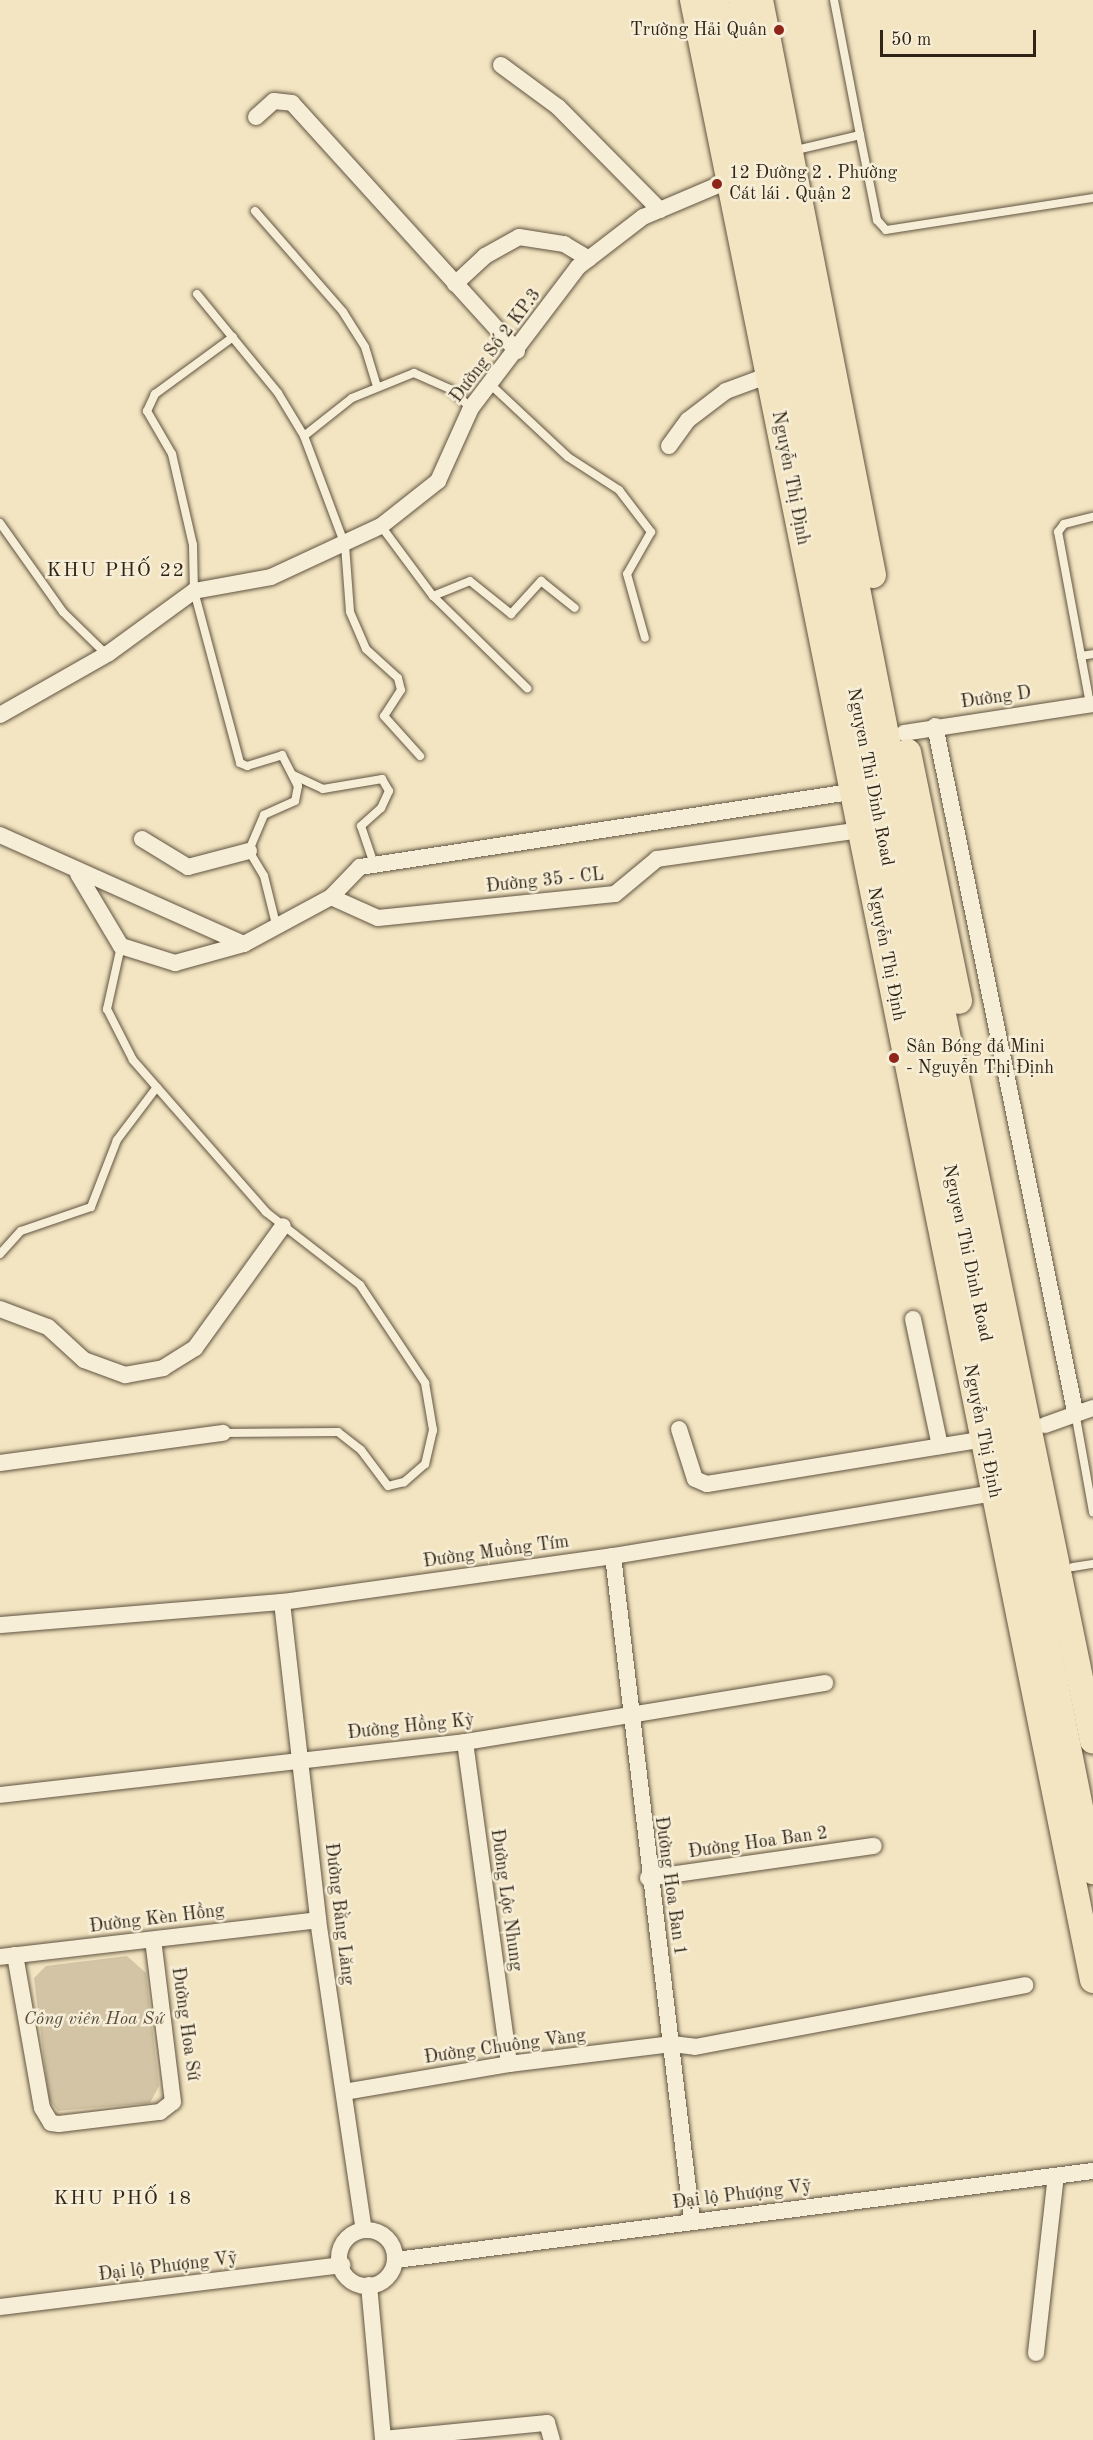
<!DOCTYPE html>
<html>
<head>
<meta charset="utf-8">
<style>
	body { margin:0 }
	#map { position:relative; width:1093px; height:2440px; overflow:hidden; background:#f3e5c1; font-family:"Old Standard TT",serif }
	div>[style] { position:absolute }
	.green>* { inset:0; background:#d2c4a4 }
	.roads { filter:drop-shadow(0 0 2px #615441) drop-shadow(0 0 2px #615441) }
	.lane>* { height:8px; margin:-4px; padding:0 4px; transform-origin:4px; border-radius:4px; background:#f7eed7 }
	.street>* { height:16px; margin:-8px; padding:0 8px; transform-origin:8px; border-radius:8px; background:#f7eed7 }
	.street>.ring { margin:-8px; padding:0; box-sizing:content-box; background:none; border:16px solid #f7eed7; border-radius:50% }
	.primary>* { height:26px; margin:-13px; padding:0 13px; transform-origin:13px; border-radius:13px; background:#f3e5c1 }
	.dots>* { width:16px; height:16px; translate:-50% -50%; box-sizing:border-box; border:3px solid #f7eed7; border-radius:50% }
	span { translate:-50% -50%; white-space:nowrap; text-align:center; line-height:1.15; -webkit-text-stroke:5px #f7eed7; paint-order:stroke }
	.poi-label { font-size:18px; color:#302416 }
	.right { translate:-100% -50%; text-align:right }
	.left { translate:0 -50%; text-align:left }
	.street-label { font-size:18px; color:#302416 }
	.park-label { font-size:18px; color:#584c3a; font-style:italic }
	.neighbourhood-label { font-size:20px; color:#302416; letter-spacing:1.5px }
	.scale { position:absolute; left:880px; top:30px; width:156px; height:27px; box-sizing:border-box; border:3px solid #302416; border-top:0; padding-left:8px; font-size:18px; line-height:21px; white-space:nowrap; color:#302416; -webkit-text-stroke:4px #f7eed7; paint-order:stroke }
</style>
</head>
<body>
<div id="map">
	<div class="green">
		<i style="clip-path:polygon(127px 1956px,146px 1973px,159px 2086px,150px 2103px,58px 2111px,49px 2100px,34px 1978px,46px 1966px)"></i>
	</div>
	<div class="roads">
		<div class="lane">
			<i style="left:860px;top:135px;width:87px;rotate:78.7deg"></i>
			<i style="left:877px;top:220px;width:13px;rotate:48deg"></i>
			<i style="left:886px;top:230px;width:209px;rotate:-8.8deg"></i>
			<i style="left:792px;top:151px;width:70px;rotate:-13.2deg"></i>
			<i style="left:860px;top:135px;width:137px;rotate:-100.9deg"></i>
			<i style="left:255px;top:211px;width:134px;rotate:48.9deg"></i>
			<i style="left:343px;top:312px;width:41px;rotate:57.8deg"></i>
			<i style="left:365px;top:347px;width:39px;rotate:73deg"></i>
			<i style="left:197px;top:294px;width:128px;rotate:50.7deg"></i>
			<i style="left:278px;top:393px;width:50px;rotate:58.8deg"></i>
			<i style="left:304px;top:436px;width:116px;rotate:69.4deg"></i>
			<i style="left:345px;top:545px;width:67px;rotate:85.7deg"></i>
			<i style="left:350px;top:612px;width:40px;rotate:66.6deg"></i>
			<i style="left:366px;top:649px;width:43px;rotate:42.2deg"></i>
			<i style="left:398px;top:678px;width:12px;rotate:76deg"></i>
			<i style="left:401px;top:690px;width:31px;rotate:123deg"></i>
			<i style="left:384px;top:716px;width:54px;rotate:48deg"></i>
			<i style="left:233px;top:337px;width:97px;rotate:143.8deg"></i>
			<i style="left:155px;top:394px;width:19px;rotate:115deg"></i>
			<i style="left:147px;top:411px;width:50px;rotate:59.8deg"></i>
			<i style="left:172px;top:454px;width:93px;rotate:77deg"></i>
			<i style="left:193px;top:545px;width:46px;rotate:88.8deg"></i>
			<i style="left:194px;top:591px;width:178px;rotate:75deg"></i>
			<i style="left:240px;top:763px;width:8px;rotate:23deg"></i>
			<i style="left:247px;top:766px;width:37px;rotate:-17deg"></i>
			<i style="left:282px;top:755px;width:35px;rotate:63deg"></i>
			<i style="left:298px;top:786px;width:15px;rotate:101deg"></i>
			<i style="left:295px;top:801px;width:34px;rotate:156deg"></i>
			<i style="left:264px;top:815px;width:39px;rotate:113deg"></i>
			<i style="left:249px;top:851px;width:29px;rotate:59deg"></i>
			<i style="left:264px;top:876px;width:49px;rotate:76deg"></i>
			<i style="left:491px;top:385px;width:105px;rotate:43.1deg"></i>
			<i style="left:568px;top:457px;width:61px;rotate:32.9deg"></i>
			<i style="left:619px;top:490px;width:53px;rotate:52.7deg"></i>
			<i style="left:651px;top:532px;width:48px;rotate:119.7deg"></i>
			<i style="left:627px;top:574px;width:66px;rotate:74.3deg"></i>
			<i style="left:304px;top:436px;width:61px;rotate:-38.4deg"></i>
			<i style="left:352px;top:398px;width:67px;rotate:-22deg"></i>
			<i style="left:414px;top:373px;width:39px;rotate:24deg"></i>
			<i style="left:450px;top:389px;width:28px;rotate:42deg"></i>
			<i style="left:0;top:523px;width:109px;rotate:54.7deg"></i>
			<i style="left:63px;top:612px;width:62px;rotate:44.3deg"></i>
			<i style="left:381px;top:526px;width:87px;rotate:53.4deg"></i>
			<i style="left:433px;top:596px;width:132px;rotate:44.4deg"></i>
			<i style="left:433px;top:596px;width:40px;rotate:-22deg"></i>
			<i style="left:470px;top:581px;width:53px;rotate:38.8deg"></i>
			<i style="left:511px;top:614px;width:45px;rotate:-47.7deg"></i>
			<i style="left:541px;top:581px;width:43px;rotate:38.5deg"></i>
			<i style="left:1081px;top:656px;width:12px;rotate:-9deg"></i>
			<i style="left:1090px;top:704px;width:175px;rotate:-100.5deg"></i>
			<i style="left:1058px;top:532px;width:10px;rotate:-53deg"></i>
			<i style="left:1064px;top:524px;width:30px;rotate:-14deg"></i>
			<i style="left:293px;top:775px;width:33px;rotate:25deg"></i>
			<i style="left:323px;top:789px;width:60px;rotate:-9.6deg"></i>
			<i style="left:382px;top:779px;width:14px;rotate:60deg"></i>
			<i style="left:389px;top:791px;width:19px;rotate:115deg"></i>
			<i style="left:381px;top:808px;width:27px;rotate:138deg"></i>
			<i style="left:361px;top:826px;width:40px;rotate:71.1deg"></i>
			<i style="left:121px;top:946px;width:65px;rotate:102.5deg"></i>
			<i style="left:107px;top:1009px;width:57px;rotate:63deg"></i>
			<i style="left:133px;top:1060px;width:202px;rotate:48.8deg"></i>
			<i style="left:266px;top:1212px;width:119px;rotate:37.8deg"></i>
			<i style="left:360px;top:1285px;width:118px;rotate:56.4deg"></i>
			<i style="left:425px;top:1383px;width:48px;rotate:80.3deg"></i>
			<i style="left:433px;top:1430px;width:35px;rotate:103deg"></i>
			<i style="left:425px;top:1464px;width:28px;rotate:139deg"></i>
			<i style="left:404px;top:1482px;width:16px;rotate:166deg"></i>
			<i style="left:388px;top:1486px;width:45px;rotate:-126.9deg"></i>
			<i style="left:361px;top:1450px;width:29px;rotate:-142deg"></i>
			<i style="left:338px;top:1432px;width:115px;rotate:179.5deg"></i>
			<i style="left:0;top:1254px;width:31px;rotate:-48deg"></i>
			<i style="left:21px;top:1231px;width:74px;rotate:-18.9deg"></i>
			<i style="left:91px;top:1207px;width:72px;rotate:-68.8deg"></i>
			<i style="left:117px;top:1140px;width:66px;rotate:-53deg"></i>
			<i style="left:1075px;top:1412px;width:102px;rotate:79.8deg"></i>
			<i style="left:1073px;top:1567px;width:20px;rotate:-9deg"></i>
		</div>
		<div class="street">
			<i style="left:501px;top:65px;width:71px;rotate:36.4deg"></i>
			<i style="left:558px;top:107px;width:145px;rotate:45.3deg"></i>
			<i style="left:256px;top:117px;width:24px;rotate:-42deg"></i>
			<i style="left:274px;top:101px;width:18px;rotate:6deg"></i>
			<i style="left:292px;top:103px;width:335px;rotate:47.8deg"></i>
			<i style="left:455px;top:284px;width:41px;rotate:-43deg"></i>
			<i style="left:485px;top:256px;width:39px;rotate:-29deg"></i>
			<i style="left:519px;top:237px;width:46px;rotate:8.8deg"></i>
			<i style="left:564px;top:244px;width:29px;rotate:31deg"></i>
			<i style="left:669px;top:446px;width:32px;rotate:-54deg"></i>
			<i style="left:688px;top:420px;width:48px;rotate:-37.3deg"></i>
			<i style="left:726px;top:391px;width:46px;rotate:-20.4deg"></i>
			<i style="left:0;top:715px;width:125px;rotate:-29.6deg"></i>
			<i style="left:109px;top:653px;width:105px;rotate:-36.1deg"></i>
			<i style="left:194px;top:591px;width:78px;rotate:-10.3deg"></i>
			<i style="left:271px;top:577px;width:121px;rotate:-24.9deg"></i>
			<i style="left:381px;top:526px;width:73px;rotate:-38.3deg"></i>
			<i style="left:438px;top:481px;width:80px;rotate:-65.7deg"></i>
			<i style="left:471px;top:408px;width:177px;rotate:-52.8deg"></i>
			<i style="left:578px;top:267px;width:82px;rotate:-37.6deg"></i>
			<i style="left:643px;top:217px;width:95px;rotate:-23deg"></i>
			<i style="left:935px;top:726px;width:699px;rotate:78.45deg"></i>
			<i style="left:904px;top:733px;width:191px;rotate:-8.7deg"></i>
			<i style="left:0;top:835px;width:267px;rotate:24.1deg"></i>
			<i style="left:142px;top:839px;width:54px;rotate:31.3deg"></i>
			<i style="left:188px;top:867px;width:63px;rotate:-14.7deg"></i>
			<i style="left:78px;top:874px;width:84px;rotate:59.2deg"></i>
			<i style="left:121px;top:946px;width:57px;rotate:17.5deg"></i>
			<i style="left:175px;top:963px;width:72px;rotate:-15.4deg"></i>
			<i style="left:244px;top:944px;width:99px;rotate:-28.4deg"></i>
			<i style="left:331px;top:897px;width:42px;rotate:-46deg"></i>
			<i style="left:360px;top:867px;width:499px;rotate:-8.7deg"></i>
			<i style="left:331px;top:897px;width:51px;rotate:24.1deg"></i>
			<i style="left:378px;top:918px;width:238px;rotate:-5.8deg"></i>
			<i style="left:615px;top:894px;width:55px;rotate:-39.8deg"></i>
			<i style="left:657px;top:859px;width:206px;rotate:-8.1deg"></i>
			<i style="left:0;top:1309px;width:51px;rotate:20.6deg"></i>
			<i style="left:48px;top:1327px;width:49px;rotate:42.5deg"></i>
			<i style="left:84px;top:1360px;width:44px;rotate:20.1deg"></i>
			<i style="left:125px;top:1375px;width:39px;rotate:-10deg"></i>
			<i style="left:163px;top:1368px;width:38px;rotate:-32deg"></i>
			<i style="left:195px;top:1348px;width:150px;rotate:-54.2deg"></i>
			<i style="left:913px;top:1319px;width:130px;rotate:78deg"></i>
			<i style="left:1045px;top:1425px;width:51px;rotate:-19.5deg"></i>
			<i style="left:679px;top:1429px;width:52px;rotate:72.3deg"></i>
			<i style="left:695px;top:1479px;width:13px;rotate:23deg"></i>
			<i style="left:707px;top:1484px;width:281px;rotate:-9.2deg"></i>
			<i style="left:0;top:1463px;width:225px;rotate:-7.7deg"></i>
			<i style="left:613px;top:1556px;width:670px;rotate:83.23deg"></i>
			<i style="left:282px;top:1602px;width:320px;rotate:83.5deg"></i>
			<i style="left:318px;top:1920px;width:313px;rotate:81.6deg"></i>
			<i style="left:0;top:1625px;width:283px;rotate:-4.7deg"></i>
			<i style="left:282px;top:1602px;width:334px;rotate:-7.9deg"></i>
			<i style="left:613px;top:1556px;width:387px;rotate:-9.4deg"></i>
			<i style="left:465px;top:1742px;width:325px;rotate:82.2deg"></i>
			<i style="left:0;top:1795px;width:468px;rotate:-6.5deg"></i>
			<i style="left:465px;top:1742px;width:365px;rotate:-9.3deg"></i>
			<i style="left:648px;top:1878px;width:228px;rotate:-8.1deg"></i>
			<i style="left:15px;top:1955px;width:155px;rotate:80deg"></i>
			<i style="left:42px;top:2108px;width:17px;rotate:59deg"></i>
			<i style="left:51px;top:2123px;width:8px;rotate:7deg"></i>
			<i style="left:59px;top:2124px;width:102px;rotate:-6.8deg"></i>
			<i style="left:160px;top:2112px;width:16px;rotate:-38deg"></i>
			<i style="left:173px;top:2102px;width:163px;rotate:-97deg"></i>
			<i style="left:0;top:1957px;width:320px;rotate:-6.6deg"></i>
			<i style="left:344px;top:2092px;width:167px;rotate:-9.6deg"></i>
			<i style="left:509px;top:2064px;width:164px;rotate:-7deg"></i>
			<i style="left:672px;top:2044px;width:23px;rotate:7deg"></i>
			<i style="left:695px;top:2047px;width:336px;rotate:-10.6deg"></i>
			<i class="ring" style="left:339px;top:2230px;width:40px;height:40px"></i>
			<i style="left:396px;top:2260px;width:703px;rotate:-7.28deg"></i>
			<i style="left:369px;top:2285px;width:156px;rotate:84.8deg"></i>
			<i style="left:0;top:2307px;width:345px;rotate:-7deg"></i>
			<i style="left:1036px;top:2353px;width:178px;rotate:-83.6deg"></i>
			<i style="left:383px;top:2439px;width:165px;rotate:-5.6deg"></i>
			<i style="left:547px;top:2423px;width:18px;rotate:74deg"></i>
		</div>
		<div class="primary">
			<i style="left:693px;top:0;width:2020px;rotate:78.58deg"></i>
			<i style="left:715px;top:0;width:1909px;rotate:78.58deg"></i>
			<i style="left:741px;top:0;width:837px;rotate:78.84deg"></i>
			<i style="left:903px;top:821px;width:939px;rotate:78.33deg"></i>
			<i style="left:760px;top:0;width:586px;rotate:78.88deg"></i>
			<i style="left:908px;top:752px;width:254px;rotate:78.4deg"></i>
		</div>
	</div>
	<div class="dots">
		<i style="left:779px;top:30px;background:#8f2418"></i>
		<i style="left:717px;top:184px;background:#8f2418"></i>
		<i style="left:894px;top:1058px;background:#8f2418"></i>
	</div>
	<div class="poi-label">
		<span class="right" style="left:767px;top:30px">Trường Hải Quân</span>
		<span class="left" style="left:729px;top:184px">12 Đường 2 . Phường<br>Cát lái . Quận 2</span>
		<span class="left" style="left:906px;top:1058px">Sân Bóng đá Mini<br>- Nguyễn Thị Định</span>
	</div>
	<div class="street-label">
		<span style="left:496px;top:346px;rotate:-53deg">Đường Số 2 KP.3</span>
		<span style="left:790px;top:478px;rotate:79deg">Nguyễn Thị Định</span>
		<span style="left:996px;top:698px;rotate:-8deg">Đường D</span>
		<span style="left:870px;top:777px;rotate:79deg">Nguyen Thi Dinh Road</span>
		<span style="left:545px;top:881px;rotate:-6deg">Đường 35 - CL</span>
		<span style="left:886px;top:954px;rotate:79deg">Nguyễn Thị Định</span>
		<span style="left:967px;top:1253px;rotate:78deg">Nguyen Thi Dinh Road</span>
		<span style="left:982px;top:1431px;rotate:79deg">Nguyễn Thị Định</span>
		<span style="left:496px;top:1552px;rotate:-8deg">Đường Muồng Tím</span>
		<span style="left:411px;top:1727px;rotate:-6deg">Đường Hồng Kỳ</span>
		<span style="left:758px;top:1843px;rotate:-8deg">Đường Hoa Ban 2</span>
		<span style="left:670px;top:1886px;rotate:82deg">Đường Hoa Ban 1</span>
		<span style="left:506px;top:1900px;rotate:82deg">Đường Lộc Nhung</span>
		<span style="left:339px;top:1914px;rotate:83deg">Đường Bằng Lăng</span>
		<span style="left:157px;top:1919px;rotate:-7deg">Đường Kèn Hồng</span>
		<span style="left:185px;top:2024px;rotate:82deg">Đường Hoa Sứ</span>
		<span style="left:505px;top:2047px;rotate:-8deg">Đường Chuông Vàng</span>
		<span style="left:742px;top:2195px;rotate:-7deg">Đại lộ Phượng Vỹ</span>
		<span style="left:168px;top:2267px;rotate:-7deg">Đại lộ Phượng Vỹ</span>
	</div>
	<div class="park-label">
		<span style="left:94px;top:2019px">Công viên Hoa Sứ</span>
	</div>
	<div class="neighbourhood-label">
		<span style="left:116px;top:571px">KHU PHỐ 22</span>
		<span style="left:123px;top:2199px">KHU PHỐ 18</span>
	</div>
	<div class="scale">50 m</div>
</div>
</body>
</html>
